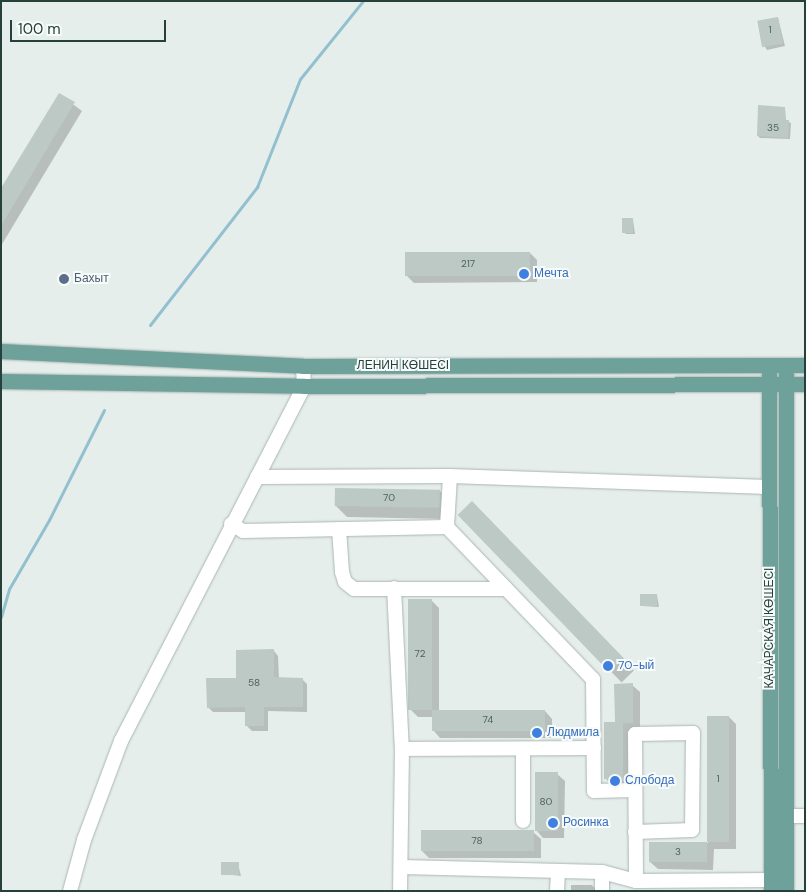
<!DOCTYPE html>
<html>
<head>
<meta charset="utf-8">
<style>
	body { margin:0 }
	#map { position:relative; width:806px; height:892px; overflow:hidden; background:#e6eeec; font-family:"DM Sans",sans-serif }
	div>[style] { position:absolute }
	.shadow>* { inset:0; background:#0003; transform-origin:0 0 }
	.stream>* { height:3px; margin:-1.5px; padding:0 1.5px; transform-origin:1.5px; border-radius:1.5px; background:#92c0cf }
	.building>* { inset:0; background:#bcc9c5; transform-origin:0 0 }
	.roads { filter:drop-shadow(0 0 1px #a9b6b3) drop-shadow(0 0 1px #a9b6b3) }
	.minor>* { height:14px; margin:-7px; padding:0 7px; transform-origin:7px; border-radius:7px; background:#fff }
	.major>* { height:15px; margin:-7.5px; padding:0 7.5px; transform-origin:7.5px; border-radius:7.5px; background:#6da199 }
	.dots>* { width:14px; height:14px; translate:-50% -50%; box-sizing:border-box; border:2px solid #f7fbf9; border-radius:50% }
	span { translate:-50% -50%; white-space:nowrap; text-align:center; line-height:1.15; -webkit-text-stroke:4px #f7fbf9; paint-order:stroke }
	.number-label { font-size:10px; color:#4c625e }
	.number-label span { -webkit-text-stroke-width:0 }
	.shop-label { font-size:12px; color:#366cbe }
	.left { translate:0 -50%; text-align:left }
	.service-label { font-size:12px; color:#4e5e75 }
	.street-label { font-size:12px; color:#26403b }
	.frame { position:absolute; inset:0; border:2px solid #26403b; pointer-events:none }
	.scale { position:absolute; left:10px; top:20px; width:156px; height:22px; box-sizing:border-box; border:2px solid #26403b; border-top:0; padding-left:6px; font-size:15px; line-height:18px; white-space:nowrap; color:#26403b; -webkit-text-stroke:4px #f7fbf9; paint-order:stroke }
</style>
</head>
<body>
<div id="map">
	<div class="shadow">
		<i style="clip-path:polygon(778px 18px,785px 46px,767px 50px,761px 40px,758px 22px)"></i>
		<i style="clip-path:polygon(59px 94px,82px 111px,1px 246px,1px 191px)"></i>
		<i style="clip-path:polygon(785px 108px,786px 121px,791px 123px,790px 139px,760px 138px,758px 136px)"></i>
		<i style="clip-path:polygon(633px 220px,635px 234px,626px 234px,624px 232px)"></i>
		<i style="clip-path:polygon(530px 253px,537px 260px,537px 282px,414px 283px,406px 275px)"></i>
		<i style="clip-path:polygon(440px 491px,451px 502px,450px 519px,347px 517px,336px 506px)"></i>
		<i style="left:472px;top:503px;width:233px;height:17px;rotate:46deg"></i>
		<i style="clip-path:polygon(657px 595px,659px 607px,642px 606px)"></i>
		<i style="clip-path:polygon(431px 600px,439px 608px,439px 711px,545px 711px,552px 719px,552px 738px,440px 738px,433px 730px,433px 717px,418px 717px,410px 709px)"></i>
		<i style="clip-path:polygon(274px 651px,278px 656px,279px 679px,302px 679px,307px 684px,307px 712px,268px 711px,268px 731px,252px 731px,247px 726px,247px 712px,213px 712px,208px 707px,237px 679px)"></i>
		<i style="clip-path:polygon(632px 685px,640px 692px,640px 730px,630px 786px,613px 786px,605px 778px,616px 723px)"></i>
		<i style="clip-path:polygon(708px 717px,729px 717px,736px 724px,736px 849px,714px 849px,713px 870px,658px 869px,650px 862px,650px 843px,708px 843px)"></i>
		<i style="clip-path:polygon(557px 774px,565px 781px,564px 838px,543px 838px,536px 830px)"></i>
		<i style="clip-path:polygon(533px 832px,541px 839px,541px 858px,429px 858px,422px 851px)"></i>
		<i style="clip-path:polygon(238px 864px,241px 876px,223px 874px)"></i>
		<i style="clip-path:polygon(571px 885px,592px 885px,597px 891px,571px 891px)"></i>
	</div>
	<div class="stream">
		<i style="left:150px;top:325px;width:175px;rotate:-52.2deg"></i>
		<i style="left:257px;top:187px;width:116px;rotate:-68.3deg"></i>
		<i style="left:300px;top:79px;width:100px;rotate:-51.1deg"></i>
		<i style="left:1px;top:617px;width:29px;rotate:-74deg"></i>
		<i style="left:9px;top:589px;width:80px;rotate:-59.9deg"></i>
		<i style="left:49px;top:520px;width:123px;rotate:-63.4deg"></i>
	</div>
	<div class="building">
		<i style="left:778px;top:17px;width:27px;height:21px;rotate:80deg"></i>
		<i style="clip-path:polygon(59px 93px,75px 102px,1px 226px,1px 188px)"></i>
		<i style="clip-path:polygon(758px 105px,785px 107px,785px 120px,789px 120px,788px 138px,757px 136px)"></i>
		<i style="left:622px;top:218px;width:11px;height:15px"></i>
		<i style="left:405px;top:252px;width:125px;height:24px"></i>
		<i style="left:335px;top:488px;width:105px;height:18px;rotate:1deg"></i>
		<i style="left:472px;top:501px;width:219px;height:20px;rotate:46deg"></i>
		<i style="left:640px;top:594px;width:17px;height:12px"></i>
		<i style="left:408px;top:599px;width:24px;height:111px"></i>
		<i style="clip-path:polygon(274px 649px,274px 677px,303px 678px,303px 707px,264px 707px,264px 726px,245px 726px,245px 707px,207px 708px,206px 678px,236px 678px,236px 650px)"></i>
		<i style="clip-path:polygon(633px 683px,633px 723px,623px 723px,623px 779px,604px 779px,604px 722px,615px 722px,614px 684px)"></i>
		<i style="left:432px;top:710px;width:113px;height:21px"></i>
		<i style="left:707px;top:716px;width:22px;height:126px"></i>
		<i style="left:535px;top:772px;width:23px;height:59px"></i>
		<i style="left:421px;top:830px;width:113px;height:21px"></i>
		<i style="left:649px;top:842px;width:58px;height:20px"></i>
		<i style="left:239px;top:862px;width:13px;height:18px;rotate:90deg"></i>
	</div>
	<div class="roads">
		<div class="minor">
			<i style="left:257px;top:477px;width:193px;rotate:-0.3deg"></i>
			<i style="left:450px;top:476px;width:320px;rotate:2deg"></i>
			<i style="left:231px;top:524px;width:14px;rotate:30deg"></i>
			<i style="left:243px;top:531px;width:204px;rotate:-1.1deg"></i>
			<i style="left:447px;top:527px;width:211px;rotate:46.2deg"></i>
			<i style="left:593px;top:679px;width:112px;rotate:89.5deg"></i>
			<i style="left:594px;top:791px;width:41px;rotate:-1.4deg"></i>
			<i style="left:447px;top:527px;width:51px;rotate:-86.6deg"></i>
			<i style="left:339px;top:529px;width:43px;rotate:86deg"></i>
			<i style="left:342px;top:572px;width:10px;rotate:73deg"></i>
			<i style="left:345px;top:582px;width:11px;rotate:38deg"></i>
			<i style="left:354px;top:589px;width:152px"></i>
			<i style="left:394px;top:588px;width:161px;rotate:87.2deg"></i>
			<i style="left:402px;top:749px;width:142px;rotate:90.8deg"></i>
			<i style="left:402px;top:749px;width:192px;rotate:-0.3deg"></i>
			<i style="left:786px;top:816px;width:19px"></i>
			<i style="left:523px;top:821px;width:72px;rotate:-90deg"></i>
			<i style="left:635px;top:832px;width:57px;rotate:-2deg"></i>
			<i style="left:692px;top:830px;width:97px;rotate:-89.4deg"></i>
			<i style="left:693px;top:733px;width:58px;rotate:179deg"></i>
			<i style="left:635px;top:734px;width:147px;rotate:89.6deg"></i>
			<i style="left:401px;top:867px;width:201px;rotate:1.4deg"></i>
			<i style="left:602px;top:872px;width:35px;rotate:15deg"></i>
			<i style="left:636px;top:881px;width:135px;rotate:-0.4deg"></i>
			<i style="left:602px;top:872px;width:19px;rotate:90deg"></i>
			<i style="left:70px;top:891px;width:53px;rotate:-74.6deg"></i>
			<i style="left:84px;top:840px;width:106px;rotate:-69.5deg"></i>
			<i style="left:121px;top:741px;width:399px;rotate:-62.7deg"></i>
			<i style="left:304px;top:386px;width:20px;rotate:-93deg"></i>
			<i style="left:557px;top:891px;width:20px;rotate:-87deg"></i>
		</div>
		<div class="major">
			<i style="left:1px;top:351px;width:302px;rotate:2.8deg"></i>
			<i style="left:303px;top:366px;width:502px;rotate:-0.11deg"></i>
			<i style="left:769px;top:374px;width:517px;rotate:89.78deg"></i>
			<i style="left:1px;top:381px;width:303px;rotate:0.9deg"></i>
			<i style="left:304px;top:386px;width:501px;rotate:-0.23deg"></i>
			<i style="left:786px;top:891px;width:516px;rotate:-90deg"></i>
		</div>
	</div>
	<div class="dots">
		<i style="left:524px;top:274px;background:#3f7fe0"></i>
		<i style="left:64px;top:279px;background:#5c6f8a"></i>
		<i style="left:608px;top:666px;background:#3f7fe0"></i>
		<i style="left:537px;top:733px;background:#3f7fe0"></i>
		<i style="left:615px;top:781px;background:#3f7fe0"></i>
		<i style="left:553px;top:823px;background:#3f7fe0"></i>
	</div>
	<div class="number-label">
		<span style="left:770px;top:30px">1</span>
		<span style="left:773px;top:128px">35</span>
		<span style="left:468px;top:264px">217</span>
		<span style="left:389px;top:498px">70</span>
		<span style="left:420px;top:654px">72</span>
		<span style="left:254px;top:683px">58</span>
		<span style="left:488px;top:720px">74</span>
		<span style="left:718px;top:779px">1</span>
		<span style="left:546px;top:802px">80</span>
		<span style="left:477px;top:841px">78</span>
		<span style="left:678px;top:852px">3</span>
	</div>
	<div class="shop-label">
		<span class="left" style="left:534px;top:274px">Мечта</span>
		<span class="left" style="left:618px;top:666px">70-ый</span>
		<span class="left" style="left:547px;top:733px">Людмила</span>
		<span class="left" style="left:625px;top:781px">Слобода</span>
		<span class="left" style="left:563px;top:823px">Росинка</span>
	</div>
	<div class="service-label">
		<span class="left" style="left:74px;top:279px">Бахыт</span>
	</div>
	<div class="street-label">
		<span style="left:403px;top:366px">ЛЕНИН КӨШЕСІ</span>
		<span style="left:770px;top:628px;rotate:-90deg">КАЧАРСКАЯ КӨШЕСІ</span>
	</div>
	<div class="frame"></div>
	<div class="scale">100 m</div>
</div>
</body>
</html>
